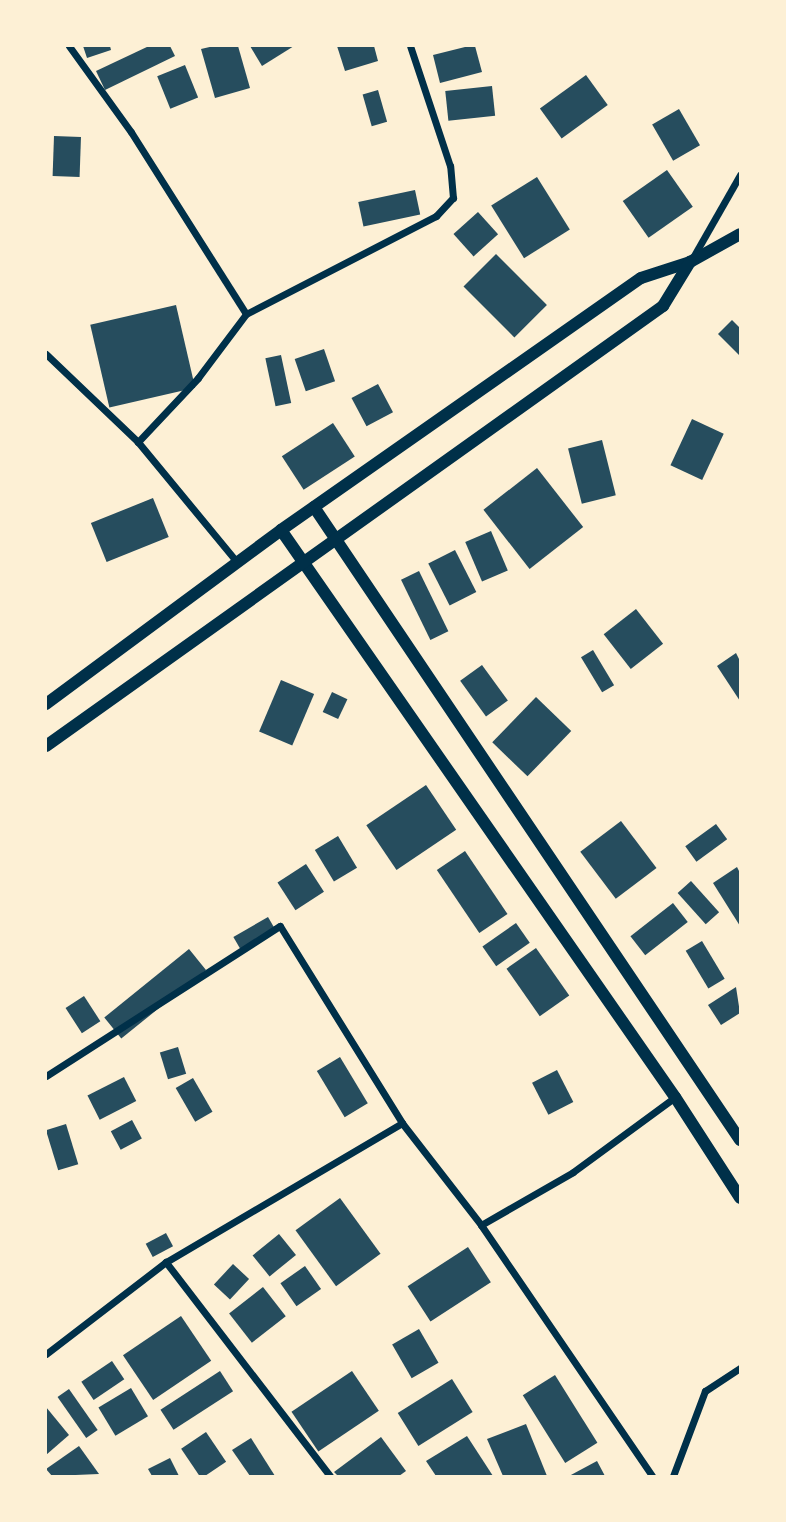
<!DOCTYPE html>
<html>
<head>
<meta charset="utf-8">
<style>
	body { margin:0 }
	#map { position:relative; width:786px; height:1522px; overflow:hidden; background:#fdf0d5; font-family:"Fira Sans",sans-serif }
	div>[style] { position:absolute }
	.building>* { inset:0; background:#264d5e; transform-origin:0 0 }
	.minor>* { height:7px; margin:-3.5px; padding:0 3.5px; transform-origin:3.5px; border-radius:3.5px; background:#003049 }
	.tertiary>* { height:12px; margin:-6px; padding:0 6px; transform-origin:6px; border-radius:6px; background:#003049 }
	span { translate:-50% -50%; white-space:nowrap; text-align:center; line-height:1.15; -webkit-text-stroke:6px #fdf0d5; paint-order:stroke }
	.frame { position:absolute; inset:0; border:47px solid #fdf0d5; pointer-events:none }
</style>
</head>
<body>
<div id="map">
	<div class="building">
		<i style="clip-path:polygon(83px 46px,110px 46px,111px 50px,87px 58px)"></i>
		<i style="clip-path:polygon(149px 46px,170px 46px,175px 56px,105px 90px,96px 71px)"></i>
		<i style="clip-path:polygon(214px 46px,238px 46px,250px 88px,215px 98px,201px 49px)"></i>
		<i style="clip-path:polygon(250px 46px,294px 46px,262px 66px)"></i>
		<i style="clip-path:polygon(337px 46px,374px 46px,378px 61px,345px 71px)"></i>
		<i style="clip-path:polygon(469px 46px,475px 46px,482px 72px,440px 83px,433px 55px)"></i>
		<i style="left:185px;top:65px;width:35px;height:30px;rotate:68deg"></i>
		<i style="left:586px;top:75px;width:37px;height:57px;rotate:54deg"></i>
		<i style="left:492px;top:86px;width:30px;height:47px;rotate:84deg"></i>
		<i style="left:378px;top:90px;width:33px;height:16px;rotate:74deg"></i>
		<i style="left:679px;top:109px;width:42px;height:31px;rotate:60deg"></i>
		<i style="left:54px;top:136px;width:27px;height:40px;rotate:2deg"></i>
		<i style="left:667px;top:170px;width:45px;height:54px;rotate:55deg"></i>
		<i style="left:537px;top:177px;width:62px;height:54px;rotate:58deg"></i>
		<i style="left:415px;top:190px;width:25px;height:58px;rotate:78deg"></i>
		<i style="left:478px;top:212px;width:30px;height:33px;rotate:48deg"></i>
		<i style="left:496px;top:254px;width:72px;height:46px;rotate:45deg"></i>
		<i style="left:176px;top:305px;width:85px;height:88px;rotate:77deg"></i>
		<i style="clip-path:polygon(732px 320px,740px 328px,740px 356px,718px 334px)"></i>
		<i style="left:324px;top:349px;width:34px;height:31px;rotate:71deg"></i>
		<i style="left:281px;top:355px;width:49px;height:16px;rotate:78deg"></i>
		<i style="left:378px;top:384px;width:32px;height:30px;rotate:62deg"></i>
		<i style="left:692px;top:419px;width:35px;height:51px;rotate:25deg"></i>
		<i style="left:333px;top:423px;width:40px;height:61px;rotate:57deg"></i>
		<i style="left:602px;top:440px;width:57px;height:35px;rotate:76deg"></i>
		<i style="left:537px;top:468px;width:75px;height:68px;rotate:52deg"></i>
		<i style="left:153px;top:498px;width:42px;height:67px;rotate:68deg"></i>
		<i style="left:491px;top:531px;width:43px;height:28px;rotate:67deg"></i>
		<i style="left:455px;top:550px;width:47px;height:30px;rotate:63deg"></i>
		<i style="left:419px;top:571px;width:67px;height:20px;rotate:64deg"></i>
		<i style="left:636px;top:609px;width:44px;height:41px;rotate:52deg"></i>
		<i style="left:593px;top:650px;width:41px;height:14px;rotate:59deg"></i>
		<i style="clip-path:polygon(736px 653px,740px 661px,740px 701px,717px 666px)"></i>
		<i style="left:482px;top:665px;width:44px;height:27px;rotate:54deg"></i>
		<i style="left:281px;top:680px;width:36px;height:56px;rotate:23deg"></i>
		<i style="left:332px;top:692px;width:17px;height:22px;rotate:25deg"></i>
		<i style="left:536px;top:697px;width:49px;height:63px;rotate:44deg"></i>
		<i style="left:426px;top:785px;width:54px;height:72px;rotate:56deg"></i>
		<i style="left:621px;top:821px;width:59px;height:51px;rotate:53deg"></i>
		<i style="left:716px;top:824px;width:19px;height:38px;rotate:54deg"></i>
		<i style="left:338px;top:836px;width:37px;height:27px;rotate:59deg"></i>
		<i style="left:465px;top:851px;width:76px;height:34px;rotate:56deg"></i>
		<i style="left:306px;top:864px;width:33px;height:34px;rotate:57deg"></i>
		<i style="clip-path:polygon(737px 867px,740px 873px,740px 926px,713px 883px)"></i>
		<i style="left:691px;top:881px;width:42px;height:18px;rotate:48deg"></i>
		<i style="left:673px;top:903px;width:24px;height:54px;rotate:52deg"></i>
		<i style="left:268px;top:917px;width:16px;height:40px;rotate:60deg"></i>
		<i style="left:516px;top:923px;width:24px;height:41px;rotate:55deg"></i>
		<i style="left:702px;top:941px;width:44px;height:19px;rotate:59deg"></i>
		<i style="left:536px;top:948px;width:58px;height:36px;rotate:55deg"></i>
		<i style="left:189px;top:949px;width:27px;height:109px;rotate:51deg"></i>
		<i style="clip-path:polygon(736px 987px,740px 1013px,721px 1025px,708px 1005px)"></i>
		<i style="left:84px;top:996px;width:30px;height:22px;rotate:57deg"></i>
		<i style="left:178px;top:1047px;width:28px;height:19px;rotate:73deg"></i>
		<i style="left:340px;top:1057px;width:54px;height:27px;rotate:59deg"></i>
		<i style="left:557px;top:1070px;width:36px;height:28px;rotate:63deg"></i>
		<i style="left:124px;top:1077px;width:27px;height:41px;rotate:63deg"></i>
		<i style="left:193px;top:1078px;width:39px;height:20px;rotate:60deg"></i>
		<i style="left:132px;top:1120px;width:21px;height:24px;rotate:62deg"></i>
		<i style="left:66px;top:1124px;width:42px;height:21px;rotate:73deg"></i>
		<i style="left:340px;top:1198px;width:69px;height:55px;rotate:54deg"></i>
		<i style="left:166px;top:1233px;width:15px;height:23px;rotate:62deg"></i>
		<i style="left:279px;top:1234px;width:27px;height:34px;rotate:51deg"></i>
		<i style="left:468px;top:1247px;width:42px;height:72px;rotate:57deg"></i>
		<i style="left:233px;top:1264px;width:22px;height:28px;rotate:43deg"></i>
		<i style="left:305px;top:1266px;width:28px;height:30px;rotate:55deg"></i>
		<i style="left:263px;top:1287px;width:37px;height:43px;rotate:52deg"></i>
		<i style="left:181px;top:1316px;width:54px;height:70px;rotate:56deg"></i>
		<i style="left:419px;top:1329px;width:39px;height:31px;rotate:60deg"></i>
		<i style="left:112px;top:1361px;width:22px;height:37px;rotate:56deg"></i>
		<i style="left:220px;top:1371px;width:24px;height:71px;rotate:57deg"></i>
		<i style="left:352px;top:1371px;width:48px;height:73px;rotate:56deg"></i>
		<i style="left:555px;top:1375px;width:80px;height:38px;rotate:58deg"></i>
		<i style="left:452px;top:1379px;width:39px;height:64px;rotate:58deg"></i>
		<i style="left:131px;top:1388px;width:33px;height:38px;rotate:59deg"></i>
		<i style="left:69px;top:1389px;width:50px;height:14px;rotate:55deg"></i>
		<i style="clip-path:polygon(46px 1407px,69px 1435px,46px 1455px)"></i>
		<i style="clip-path:polygon(526px 1424px,547px 1476px,503px 1476px,487px 1439px)"></i>
		<i style="left:206px;top:1432px;width:36px;height:30px;rotate:56deg"></i>
		<i style="clip-path:polygon(467px 1436px,493px 1476px,436px 1476px,426px 1461px)"></i>
		<i style="clip-path:polygon(381px 1437px,406px 1471px,399px 1476px,338px 1476px,334px 1472px)"></i>
		<i style="clip-path:polygon(251px 1438px,275px 1476px,250px 1476px,232px 1450px)"></i>
		<i style="clip-path:polygon(79px 1446px,99px 1474px,52px 1476px,46px 1469px)"></i>
		<i style="clip-path:polygon(170px 1458px,179px 1476px,152px 1476px,148px 1469px)"></i>
		<i style="clip-path:polygon(597px 1461px,605px 1476px,569px 1476px)"></i>
	</div>
	<div class="minor">
		<i style="left:69px;top:46px;width:106px;rotate:54.2deg"></i>
		<i style="left:131px;top:132px;width:215px;rotate:57.7deg"></i>
		<i style="left:246px;top:314px;width:80px;rotate:126.9deg"></i>
		<i style="left:198px;top:378px;width:88px;rotate:133.2deg"></i>
		<i style="left:692px;top:259px;width:97px;rotate:-60.3deg"></i>
		<i style="left:246px;top:314px;width:214px;rotate:-27.3deg"></i>
		<i style="left:436px;top:216px;width:25px;rotate:-47deg"></i>
		<i style="left:453px;top:198px;width:32px;rotate:-95deg"></i>
		<i style="left:450px;top:166px;width:126px;rotate:-108.4deg"></i>
		<i style="left:46px;top:354px;width:127px;rotate:43.7deg"></i>
		<i style="left:138px;top:442px;width:156px;rotate:50.5deg"></i>
		<i style="left:46px;top:1076px;width:278px;rotate:-32.7deg"></i>
		<i style="left:280px;top:926px;width:232px;rotate:58.2deg"></i>
		<i style="left:402px;top:1123px;width:129px;rotate:52.2deg"></i>
		<i style="left:481px;top:1225px;width:304px;rotate:55.7deg"></i>
		<i style="left:481px;top:1225px;width:106px;rotate:-29.9deg"></i>
		<i style="left:573px;top:1172px;width:127px;rotate:-36.3deg"></i>
		<i style="left:46px;top:1354px;width:151px;rotate:-37.5deg"></i>
		<i style="left:330px;top:1476px;width:270px;rotate:-127.5deg"></i>
		<i style="left:166px;top:1262px;width:274px;rotate:-30.5deg"></i>
		<i style="left:673px;top:1476px;width:91px;rotate:-69.4deg"></i>
		<i style="left:705px;top:1391px;width:42px;rotate:-33.3deg"></i>
	</div>
	<div class="tertiary">
		<i style="left:314px;top:507px;width:763px;rotate:56.06deg"></i>
		<i style="left:281px;top:530px;width:690px;rotate:55.21deg"></i>
		<i style="left:675px;top:1097px;width:120px;rotate:57.2deg"></i>
		<i style="left:46px;top:704px;width:292px;rotate:-36.5deg"></i>
		<i style="left:281px;top:530px;width:439px;rotate:-35deg"></i>
		<i style="left:641px;top:278px;width:52px;rotate:-18.1deg"></i>
		<i style="left:690px;top:262px;width:57px;rotate:-29.2deg"></i>
		<i style="left:46px;top:746px;width:758px;rotate:-35.49deg"></i>
		<i style="left:663px;top:306px;width:52px;rotate:-58.5deg"></i>
	</div>
	<div class="frame"></div>
</div>
</body>
</html>
